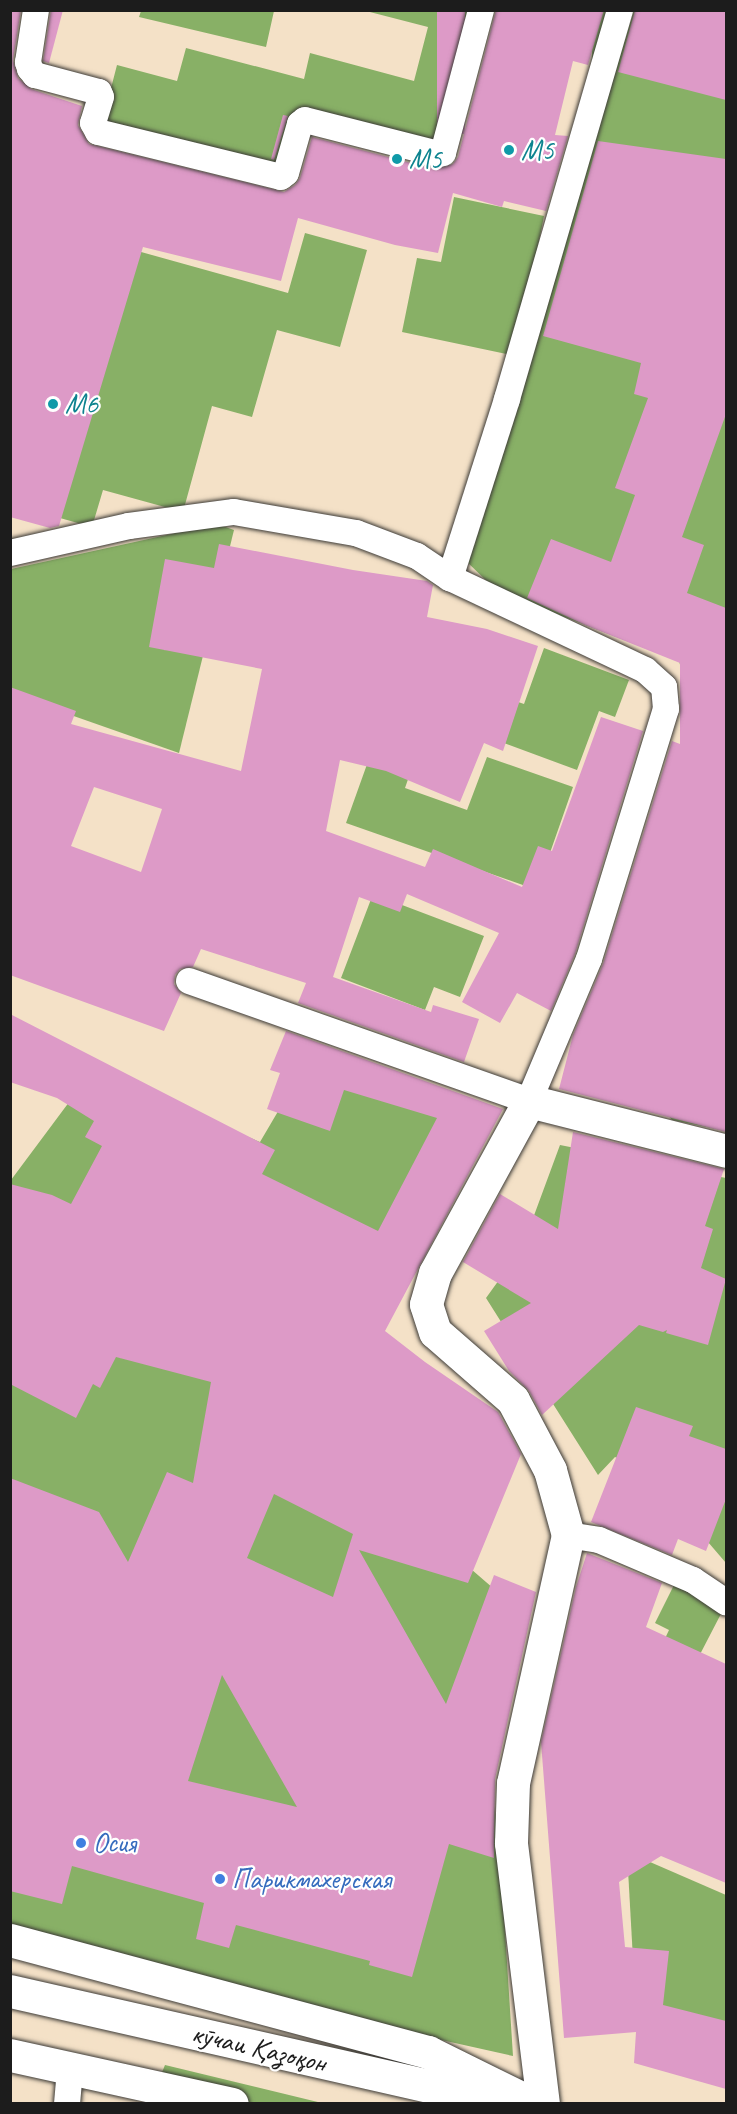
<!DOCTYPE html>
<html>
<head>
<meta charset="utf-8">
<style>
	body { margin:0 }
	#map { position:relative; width:737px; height:2114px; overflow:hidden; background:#f4e1c7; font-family:Caveat,sans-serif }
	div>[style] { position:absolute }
	.forest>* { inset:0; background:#88b066; transform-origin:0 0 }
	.building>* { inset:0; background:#dd9ac7; transform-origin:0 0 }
	.roads { filter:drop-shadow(0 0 2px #3c3a36) drop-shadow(0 0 2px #3c3a36) }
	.service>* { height:26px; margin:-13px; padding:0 13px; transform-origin:13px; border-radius:13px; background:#fff }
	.minor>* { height:33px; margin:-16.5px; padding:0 16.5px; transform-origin:16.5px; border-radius:16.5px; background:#fff }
	.tertiary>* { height:33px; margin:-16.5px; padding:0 16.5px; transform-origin:16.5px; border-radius:16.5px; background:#fff }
	.dots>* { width:16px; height:16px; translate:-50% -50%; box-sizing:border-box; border:3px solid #fff; border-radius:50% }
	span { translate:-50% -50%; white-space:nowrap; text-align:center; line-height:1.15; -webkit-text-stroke:4.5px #fff; paint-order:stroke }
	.culture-label { font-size:28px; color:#0d838f }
	.left { translate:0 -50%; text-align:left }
	.shop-label { font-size:28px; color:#366cbe }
	.street-label { font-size:28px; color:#1c1c1c }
	.frame { position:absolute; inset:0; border:12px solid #1c1c1c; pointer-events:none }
</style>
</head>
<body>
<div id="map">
	<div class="forest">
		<i style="clip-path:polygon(141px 11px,141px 10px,274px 11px,266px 47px,139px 17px)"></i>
		<i style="clip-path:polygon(366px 11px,468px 11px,433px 143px,300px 108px,283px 171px,102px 123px,117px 65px,177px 81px,186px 48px,304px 79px,310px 53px,414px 81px,428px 27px)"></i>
		<i style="left:592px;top:11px;width:21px;height:156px"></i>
		<i style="clip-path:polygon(634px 11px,726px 11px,726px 1131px,672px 1120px,621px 1060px,706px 763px,679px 661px,497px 591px,463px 558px)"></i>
		<i style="clip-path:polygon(454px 197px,544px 216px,516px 356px,402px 332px,417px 258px,441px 262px)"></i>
		<i style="clip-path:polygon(305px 233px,367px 250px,340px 347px,277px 330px,252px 417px,212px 406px,183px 512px,103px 490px,92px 527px,60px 518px,134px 250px,288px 293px)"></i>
		<i style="clip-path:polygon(217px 524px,234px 530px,179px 753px,11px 694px,11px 569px)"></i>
		<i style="clip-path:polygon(544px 648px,629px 680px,615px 717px,599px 711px,577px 770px,471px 731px,486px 691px,524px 704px)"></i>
		<i style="clip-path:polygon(375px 742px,416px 756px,405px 788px,467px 810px,487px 757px,573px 787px,537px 890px,346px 823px)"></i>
		<i style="clip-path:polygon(373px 894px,484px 936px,460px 997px,434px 987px,425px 1010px,341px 978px)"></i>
		<i style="clip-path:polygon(310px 1057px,467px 1106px,354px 1304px,464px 1563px,522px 1613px,483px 1734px,499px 1838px,513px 2056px,11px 1944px,11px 1180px,93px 1070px,260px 1142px)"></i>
		<i style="clip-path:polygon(560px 1145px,726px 1178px,726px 1563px,678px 1507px,676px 1482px,615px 1457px,598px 1475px,486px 1298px,522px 1248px)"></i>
		<i style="clip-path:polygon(675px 1583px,724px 1608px,695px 1664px,661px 1647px,669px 1630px,655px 1623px)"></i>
		<i style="clip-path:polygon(627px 1852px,726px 1895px,726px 2070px,660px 2022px,634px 1977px)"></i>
		<i style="clip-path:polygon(165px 2065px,322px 2103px,149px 2104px)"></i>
	</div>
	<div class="building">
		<i style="clip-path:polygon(10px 10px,21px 10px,13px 60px,18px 78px,31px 89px,82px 106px,78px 125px,89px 144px,284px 192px,295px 185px,300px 178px,312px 137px,434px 169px,453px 164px,458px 157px,496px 10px,604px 10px,588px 65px,573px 61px,555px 135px,568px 136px,546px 211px,504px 201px,502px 207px,453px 193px,438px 253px,395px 245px,298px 218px,281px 281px,143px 247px,59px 526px,50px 528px,10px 517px)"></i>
		<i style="clip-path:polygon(51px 10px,63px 10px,49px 63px,43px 61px)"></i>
		<i style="left:437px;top:10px;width:28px;height:124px"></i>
		<i style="clip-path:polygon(635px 10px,726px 10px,726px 100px,618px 72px)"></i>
		<i style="clip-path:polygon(283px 115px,288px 116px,274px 160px,271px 159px)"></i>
		<i style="clip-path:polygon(598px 141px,726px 159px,726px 414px,682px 537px,704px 545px,687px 593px,726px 608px,726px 1132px,559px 1089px,573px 1035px,603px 964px,672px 741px,680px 744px,680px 663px,585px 625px,527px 598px,551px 539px,611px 562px,635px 495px,615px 488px,648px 398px,634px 394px,641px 363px,543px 336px)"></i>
		<i style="clip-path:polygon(evenodd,219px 544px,353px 570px,427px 581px,433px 585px,427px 617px,487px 629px,538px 646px,503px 751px,484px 743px,460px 802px,386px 771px,340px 760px,326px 831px,425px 867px,433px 849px,522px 887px,538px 846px,552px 851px,601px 717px,643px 731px,575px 954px,551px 1011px,517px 993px,500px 1023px,462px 1002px,499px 933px,407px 894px,400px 912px,359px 897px,333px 977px,431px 1012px,433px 1005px,479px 1019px,464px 1062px,298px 1003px,306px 983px,201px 949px,193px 967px,180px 969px,175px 975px,174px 984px,181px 993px,164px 1031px,10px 975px,10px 687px,76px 711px,71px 724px,241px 771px,262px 669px,149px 647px,165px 559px,214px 568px,219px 544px,94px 787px,162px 809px,141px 872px,71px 846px,94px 787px)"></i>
		<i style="clip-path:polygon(evenodd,10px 1014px,275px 1150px,262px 1174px,378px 1231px,437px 1118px,344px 1090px,330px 1131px,267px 1109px,280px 1073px,270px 1070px,286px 1031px,503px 1109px,385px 1331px,425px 1362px,498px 1412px,521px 1454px,468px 1583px,359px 1550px,446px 1704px,494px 1575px,536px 1592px,495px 1779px,494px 1858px,449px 1844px,412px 1977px,369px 1965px,370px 1961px,236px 1925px,229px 1948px,196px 1939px,204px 1903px,72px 1866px,62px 1904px,10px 1891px,10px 1478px,99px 1512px,128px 1562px,167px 1472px,193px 1483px,211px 1382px,116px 1357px,100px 1388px,93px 1384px,76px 1418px,10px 1384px,10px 1184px,52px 1195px,71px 1204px,102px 1146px,85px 1137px,94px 1121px,57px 1098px,10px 1082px,10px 1014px,274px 1494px,353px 1534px,333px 1597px,247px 1558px,274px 1494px,10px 1014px,222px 1675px,297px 1807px,188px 1781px,222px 1675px)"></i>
		<i style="clip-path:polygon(573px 1132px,724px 1169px,705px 1226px,713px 1229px,701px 1268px,726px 1279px,708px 1345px,666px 1333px,667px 1330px,663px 1332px,639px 1325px,542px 1415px,529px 1391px,509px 1371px,484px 1331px,531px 1303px,463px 1262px,500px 1194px,558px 1229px)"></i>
		<i style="clip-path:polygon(636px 1407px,693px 1426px,689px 1436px,726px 1449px,726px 1499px,706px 1551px,678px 1539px,672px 1555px,591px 1522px)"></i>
		<i style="clip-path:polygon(587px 1553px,662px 1583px,646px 1627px,726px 1664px,726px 1883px,661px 1856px,619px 1882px,625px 1947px,669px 1951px,663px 2005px,726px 2021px,726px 2089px,634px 2063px,636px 2032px,564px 2038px,541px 1742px,576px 1587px)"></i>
	</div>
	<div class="roads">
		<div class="service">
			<i style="left:36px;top:10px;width:53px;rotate:98.7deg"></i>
			<i style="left:28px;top:62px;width:7px;rotate:74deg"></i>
			<i style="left:30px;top:69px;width:8px;rotate:50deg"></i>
			<i style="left:35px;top:75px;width:66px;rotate:14.9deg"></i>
			<i style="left:99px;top:92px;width:5px;rotate:68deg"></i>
			<i style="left:101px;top:97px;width:27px;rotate:107deg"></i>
			<i style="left:93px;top:123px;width:10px;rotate:61deg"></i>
			<i style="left:98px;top:132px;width:188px;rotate:13.8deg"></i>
			<i style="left:281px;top:177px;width:6px;rotate:-39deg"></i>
			<i style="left:286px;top:173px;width:51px;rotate:-74.1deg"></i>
			<i style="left:300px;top:124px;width:6px;rotate:-39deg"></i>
			<i style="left:305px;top:120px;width:137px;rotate:14.3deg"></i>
			<i style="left:438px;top:154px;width:5px;rotate:-11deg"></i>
			<i style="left:443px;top:153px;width:148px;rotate:-75.1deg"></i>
			<i style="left:10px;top:553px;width:122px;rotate:-12.8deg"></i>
			<i style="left:129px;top:526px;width:106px;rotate:-7.6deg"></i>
			<i style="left:234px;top:512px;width:124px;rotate:9.8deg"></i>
			<i style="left:356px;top:533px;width:65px;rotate:20.7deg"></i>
			<i style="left:417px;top:556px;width:40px;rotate:34deg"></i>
			<i style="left:450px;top:578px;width:188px;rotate:-72.3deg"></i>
			<i style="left:507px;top:399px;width:405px;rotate:-73.8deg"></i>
			<i style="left:189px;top:981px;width:361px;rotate:19.4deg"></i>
			<i style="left:529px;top:1101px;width:154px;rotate:-67.1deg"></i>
			<i style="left:589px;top:959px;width:262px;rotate:-72.9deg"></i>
			<i style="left:666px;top:709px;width:22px;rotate:-95deg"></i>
			<i style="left:664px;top:687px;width:25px;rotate:-138deg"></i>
			<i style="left:645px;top:670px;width:216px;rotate:-154.7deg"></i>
			<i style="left:568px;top:1535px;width:31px;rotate:9deg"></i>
			<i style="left:599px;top:1540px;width:102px;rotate:23.1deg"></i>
			<i style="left:693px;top:1580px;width:40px;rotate:34deg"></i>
			<i style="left:67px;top:2104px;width:36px;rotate:-85deg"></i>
		</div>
		<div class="minor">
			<i style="left:543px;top:2104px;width:263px;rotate:-97deg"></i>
			<i style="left:511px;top:1843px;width:60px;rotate:-88.1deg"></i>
			<i style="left:513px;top:1783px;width:254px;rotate:-77.5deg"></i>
			<i style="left:568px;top:1535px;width:67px;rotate:-105.5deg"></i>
			<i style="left:550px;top:1470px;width:79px;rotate:-117.9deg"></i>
			<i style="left:513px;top:1400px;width:103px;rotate:-138.9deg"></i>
			<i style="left:435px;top:1332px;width:29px;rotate:-108deg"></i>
			<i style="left:426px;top:1304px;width:32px;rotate:-74deg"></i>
			<i style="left:435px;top:1273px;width:196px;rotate:-61.3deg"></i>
			<i style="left:529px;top:1101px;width:203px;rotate:14.2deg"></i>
		</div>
		<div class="tertiary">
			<i style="left:10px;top:1940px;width:433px;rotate:15deg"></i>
			<i style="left:428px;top:2052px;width:117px;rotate:26.3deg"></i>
			<i style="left:10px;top:1991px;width:511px;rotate:12.78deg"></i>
			<i style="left:10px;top:2055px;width:227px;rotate:12.4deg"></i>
		</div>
	</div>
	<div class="dots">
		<i style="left:509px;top:150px;background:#0f9aa8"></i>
		<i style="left:397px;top:159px;background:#0f9aa8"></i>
		<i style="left:53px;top:404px;background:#0f9aa8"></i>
		<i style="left:81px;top:1843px;background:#3f7fe0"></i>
		<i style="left:220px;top:1879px;background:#3f7fe0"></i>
	</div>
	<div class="culture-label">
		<span class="left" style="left:521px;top:150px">M5</span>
		<span class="left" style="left:409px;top:159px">М5</span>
		<span class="left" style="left:65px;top:404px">М6</span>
	</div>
	<div class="shop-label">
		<span class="left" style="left:93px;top:1843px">Осия</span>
		<span class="left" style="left:232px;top:1879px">Парикмахерская</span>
	</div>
	<div class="street-label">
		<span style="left:259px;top:2048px;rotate:13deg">кӯчаи Қазоқон</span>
	</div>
	<div class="frame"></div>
</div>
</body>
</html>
